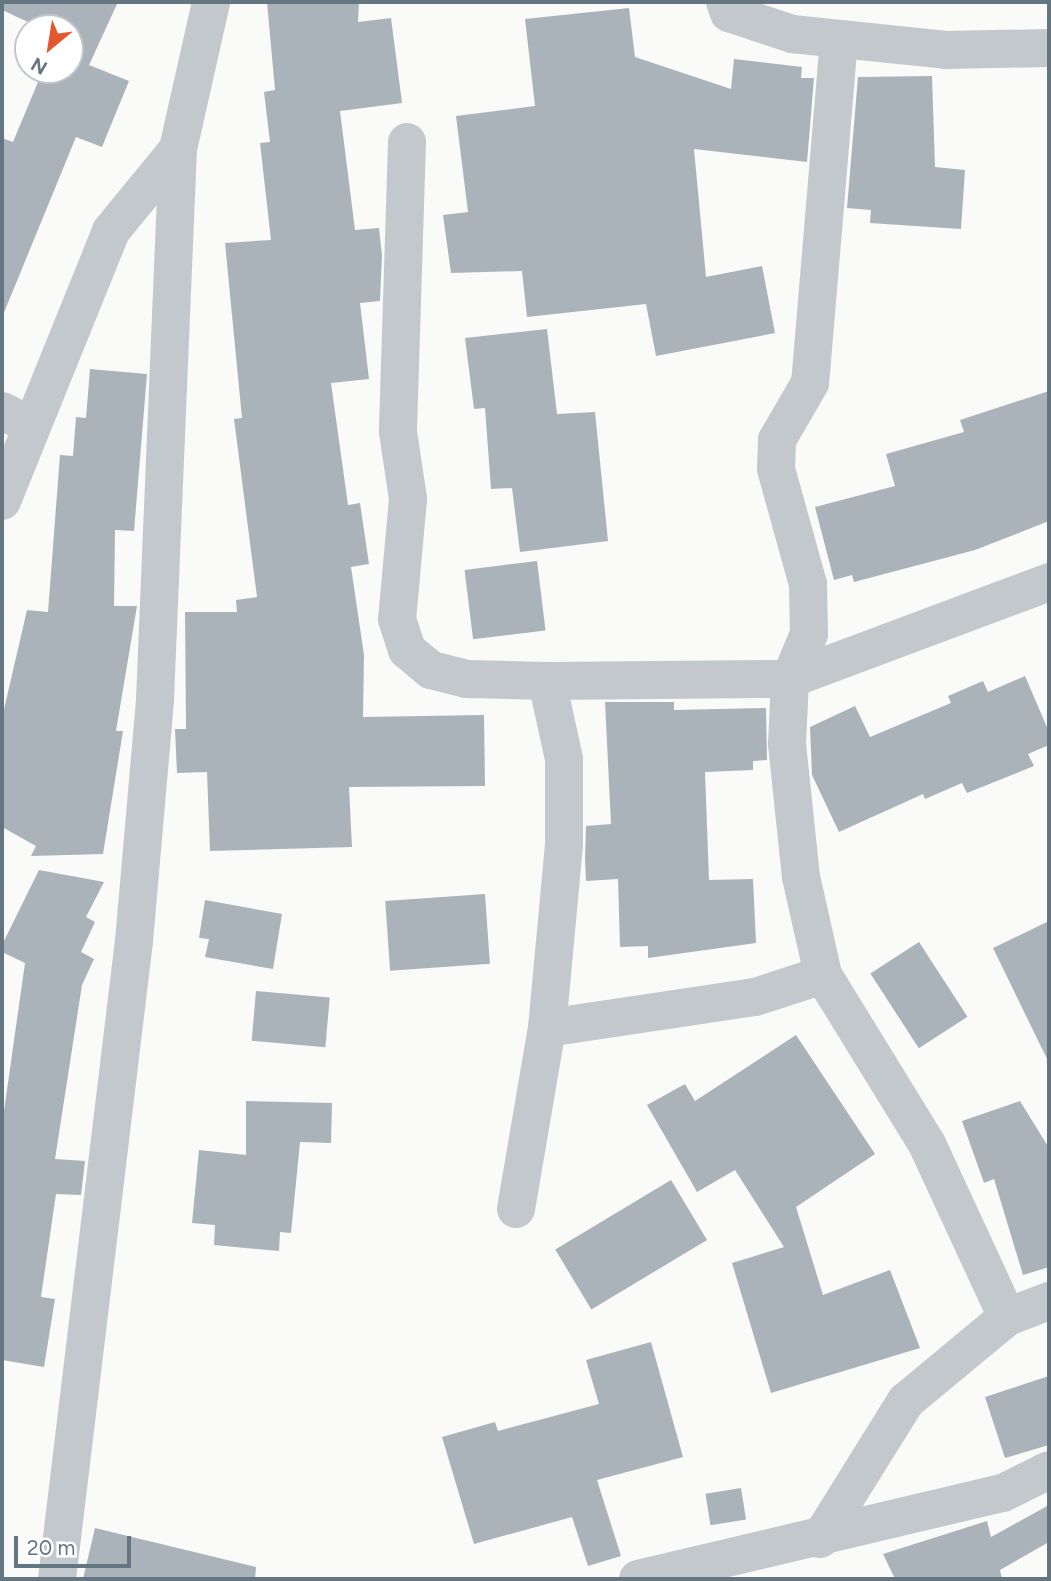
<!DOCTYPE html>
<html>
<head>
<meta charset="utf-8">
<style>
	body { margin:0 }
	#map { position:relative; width:1051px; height:1581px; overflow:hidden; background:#fafaf8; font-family:Figtree,sans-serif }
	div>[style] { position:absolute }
	.building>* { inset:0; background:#aab3b9; transform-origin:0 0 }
	.minor>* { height:38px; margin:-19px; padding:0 19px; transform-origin:19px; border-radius:19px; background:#c3c8cc }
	span { translate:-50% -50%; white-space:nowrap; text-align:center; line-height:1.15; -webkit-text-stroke:7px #fff; paint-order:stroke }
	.frame { position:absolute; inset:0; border:4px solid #657683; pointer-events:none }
	.north { position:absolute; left:14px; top:14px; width:70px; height:70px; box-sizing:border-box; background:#fff; border:2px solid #c1c8cd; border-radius:50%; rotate:210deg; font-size:19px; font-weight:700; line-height:28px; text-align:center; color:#657683 }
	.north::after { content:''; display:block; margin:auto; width:24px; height:32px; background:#e4572e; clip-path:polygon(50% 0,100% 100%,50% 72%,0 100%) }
	.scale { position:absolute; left:14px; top:1536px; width:117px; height:32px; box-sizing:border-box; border:4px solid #657683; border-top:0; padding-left:9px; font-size:21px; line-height:24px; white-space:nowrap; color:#657683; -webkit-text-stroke:5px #fff; paint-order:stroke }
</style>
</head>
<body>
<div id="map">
	<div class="building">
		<i style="clip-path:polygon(2px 2px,118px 2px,89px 65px,129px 81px,102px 147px,76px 137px,3px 315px,2px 138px,13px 142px,43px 70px,70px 70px,70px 28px,41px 28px,2px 10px)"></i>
		<i style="clip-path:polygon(267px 2px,359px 2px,358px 22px,391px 18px,402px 103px,340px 111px,355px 230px,379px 228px,382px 255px,380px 301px,360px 303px,369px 379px,331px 383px,348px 505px,360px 503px,369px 564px,351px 567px,364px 655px,363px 717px,484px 715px,485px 786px,349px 787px,352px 847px,210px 851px,207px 772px,177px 773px,175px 729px,186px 729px,185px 612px,237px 612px,236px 600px,257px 597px,234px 419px,242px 418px,225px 243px,271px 240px,260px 143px,270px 142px,264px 92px,275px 90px)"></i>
		<i style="clip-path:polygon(629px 8px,635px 57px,731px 89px,734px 59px,802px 67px,801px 78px,814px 78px,807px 162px,694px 149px,706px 277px,762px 266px,775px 333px,656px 356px,646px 304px,527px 317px,522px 271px,451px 273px,443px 215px,468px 212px,456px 116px,535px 106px,525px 19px)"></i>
		<i style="clip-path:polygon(932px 76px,935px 167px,965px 170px,961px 229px,870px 223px,871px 210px,847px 208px,858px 77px)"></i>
		<i style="clip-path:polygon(547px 329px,557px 414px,595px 412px,608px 541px,520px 552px,512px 488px,491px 489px,485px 408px,474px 409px,465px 338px)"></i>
		<i style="clip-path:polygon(90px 369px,147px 374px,134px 531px,115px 530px,114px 606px,137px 606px,116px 731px,123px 731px,103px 854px,31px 856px,36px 846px,2px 827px,2px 718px,27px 610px,48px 612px,60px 455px,73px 456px,76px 417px,86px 418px)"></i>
		<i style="clip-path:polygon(1049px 391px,1049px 521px,975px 550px,854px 582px,852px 575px,834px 580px,815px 507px,895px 486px,886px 454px,964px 432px,960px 420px)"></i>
		<i style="left:537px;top:561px;width:70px;height:73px;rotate:83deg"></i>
		<i style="clip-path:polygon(1025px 676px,1049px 732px,1049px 745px,1028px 754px,1034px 766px,967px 793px,962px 783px,925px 799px,923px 794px,839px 832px,812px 775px,810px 727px,855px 706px,870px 737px,951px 703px,948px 696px,983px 681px,988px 692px)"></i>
		<i style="clip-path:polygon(605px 702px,674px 702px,674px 710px,766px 708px,767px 760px,753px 761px,753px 770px,705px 772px,709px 880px,753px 879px,756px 943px,648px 958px,648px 946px,620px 947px,618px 879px,586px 881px,585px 859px,586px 826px,611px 824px)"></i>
		<i style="clip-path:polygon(39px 870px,104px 882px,86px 917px,95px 922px,81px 952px,94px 959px,82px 985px,55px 1159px,85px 1161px,81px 1195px,56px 1194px,41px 1297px,55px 1299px,44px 1367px,2px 1360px,2px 1125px,25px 963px,2px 952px,2px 945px)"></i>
		<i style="left:485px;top:894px;width:70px;height:100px;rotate:86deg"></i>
		<i style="clip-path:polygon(205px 900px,282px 914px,273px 969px,205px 957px,209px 939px,199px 938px)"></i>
		<i style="clip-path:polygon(1049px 921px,1049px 1063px,993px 948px)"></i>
		<i style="left:919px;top:942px;width:89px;height:58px;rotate:57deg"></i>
		<i style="left:256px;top:991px;width:74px;height:50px;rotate:5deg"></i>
		<i style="clip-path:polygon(796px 1035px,875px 1154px,796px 1207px,823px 1295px,890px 1270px,920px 1348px,771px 1393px,732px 1263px,784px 1247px,735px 1170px,697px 1192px,647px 1105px,685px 1084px,695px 1101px)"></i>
		<i style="clip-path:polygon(246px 1101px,332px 1103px,331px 1143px,300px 1142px,291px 1233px,280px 1232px,279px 1251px,214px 1245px,215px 1225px,192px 1223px,199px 1150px,246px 1155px)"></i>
		<i style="clip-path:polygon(1020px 1101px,1049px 1148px,1049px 1267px,1023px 1275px,994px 1179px,984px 1183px,962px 1121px)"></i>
		<i style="left:671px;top:1180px;width:70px;height:135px;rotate:59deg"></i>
		<i style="clip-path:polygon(651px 1342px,683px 1457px,597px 1480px,621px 1556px,588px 1566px,572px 1517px,474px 1544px,442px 1437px,495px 1422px,498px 1431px,599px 1404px,586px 1360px)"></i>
		<i style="clip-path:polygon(1049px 1376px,1049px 1445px,1005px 1458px,985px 1397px)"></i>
		<i style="left:741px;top:1488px;width:32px;height:36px;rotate:81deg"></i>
		<i style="clip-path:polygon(1049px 1505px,1049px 1542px,1000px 1570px,1002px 1579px,895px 1579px,883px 1554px,987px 1521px,991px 1537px)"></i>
		<i style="clip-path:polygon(95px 1528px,256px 1567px,255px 1579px,83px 1579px)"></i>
	</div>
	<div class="minor">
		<i style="left:725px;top:2px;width:12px;rotate:70deg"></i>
		<i style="left:729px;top:13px;width:66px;rotate:18.4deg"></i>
		<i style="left:792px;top:34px;width:155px;rotate:5.9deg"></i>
		<i style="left:946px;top:50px;width:103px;rotate:-1.1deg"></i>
		<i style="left:839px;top:39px;width:345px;rotate:94.8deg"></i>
		<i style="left:810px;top:383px;width:66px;rotate:120.1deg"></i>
		<i style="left:777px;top:440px;width:29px;rotate:92deg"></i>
		<i style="left:776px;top:469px;width:119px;rotate:74.5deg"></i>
		<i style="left:808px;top:584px;width:50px;rotate:88.9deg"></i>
		<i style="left:809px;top:634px;width:49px;rotate:112.9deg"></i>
		<i style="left:790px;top:679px;width:65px;rotate:92.6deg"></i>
		<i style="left:787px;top:744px;width:134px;rotate:84deg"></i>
		<i style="left:801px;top:877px;width:100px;rotate:77.3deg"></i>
		<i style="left:823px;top:975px;width:198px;rotate:58.4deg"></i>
		<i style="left:927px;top:1144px;width:191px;rotate:65.2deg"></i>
		<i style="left:1007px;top:1317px;width:45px;rotate:-20.9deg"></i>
		<i style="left:407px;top:142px;width:290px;rotate:91.8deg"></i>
		<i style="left:398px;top:432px;width:68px;rotate:81.5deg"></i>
		<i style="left:408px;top:499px;width:121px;rotate:95.2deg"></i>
		<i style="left:397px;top:619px;width:33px;rotate:72deg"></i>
		<i style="left:407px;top:650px;width:31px;rotate:40deg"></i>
		<i style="left:431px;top:670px;width:36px;rotate:14deg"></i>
		<i style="left:466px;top:679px;width:81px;rotate:1.4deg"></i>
		<i style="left:547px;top:681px;width:243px;rotate:-0.5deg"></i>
		<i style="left:790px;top:679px;width:277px;rotate:-20.5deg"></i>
		<i style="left:2px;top:411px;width:33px;rotate:27deg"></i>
		<i style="left:2px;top:501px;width:291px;rotate:-68deg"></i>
		<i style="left:111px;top:231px;width:106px;rotate:-50.7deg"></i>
		<i style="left:547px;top:1028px;width:210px;rotate:-8.5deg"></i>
		<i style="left:755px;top:997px;width:71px;rotate:-17.9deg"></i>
		<i style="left:516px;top:1209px;width:184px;rotate:-80.3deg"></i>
		<i style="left:547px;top:1028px;width:184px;rotate:-84.7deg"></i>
		<i style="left:564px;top:845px;width:86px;rotate:-90deg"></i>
		<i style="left:564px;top:759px;width:80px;rotate:-102.3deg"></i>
		<i style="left:820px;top:1539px;width:163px;rotate:-58.1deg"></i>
		<i style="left:906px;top:1401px;width:131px;rotate:-39.7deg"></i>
		<i style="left:57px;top:1579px;width:643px;rotate:-83.12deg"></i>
		<i style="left:134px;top:941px;width:243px;rotate:-85deg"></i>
		<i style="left:155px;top:699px;width:550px;rotate:-87.61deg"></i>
		<i style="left:178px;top:149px;width:151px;rotate:-77.3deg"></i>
		<i style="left:638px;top:1579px;width:375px;rotate:-13.3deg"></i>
		<i style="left:1003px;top:1493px;width:51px;rotate:-26.6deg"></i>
	</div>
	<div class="frame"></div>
	<div class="north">N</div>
	<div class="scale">20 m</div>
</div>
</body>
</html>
